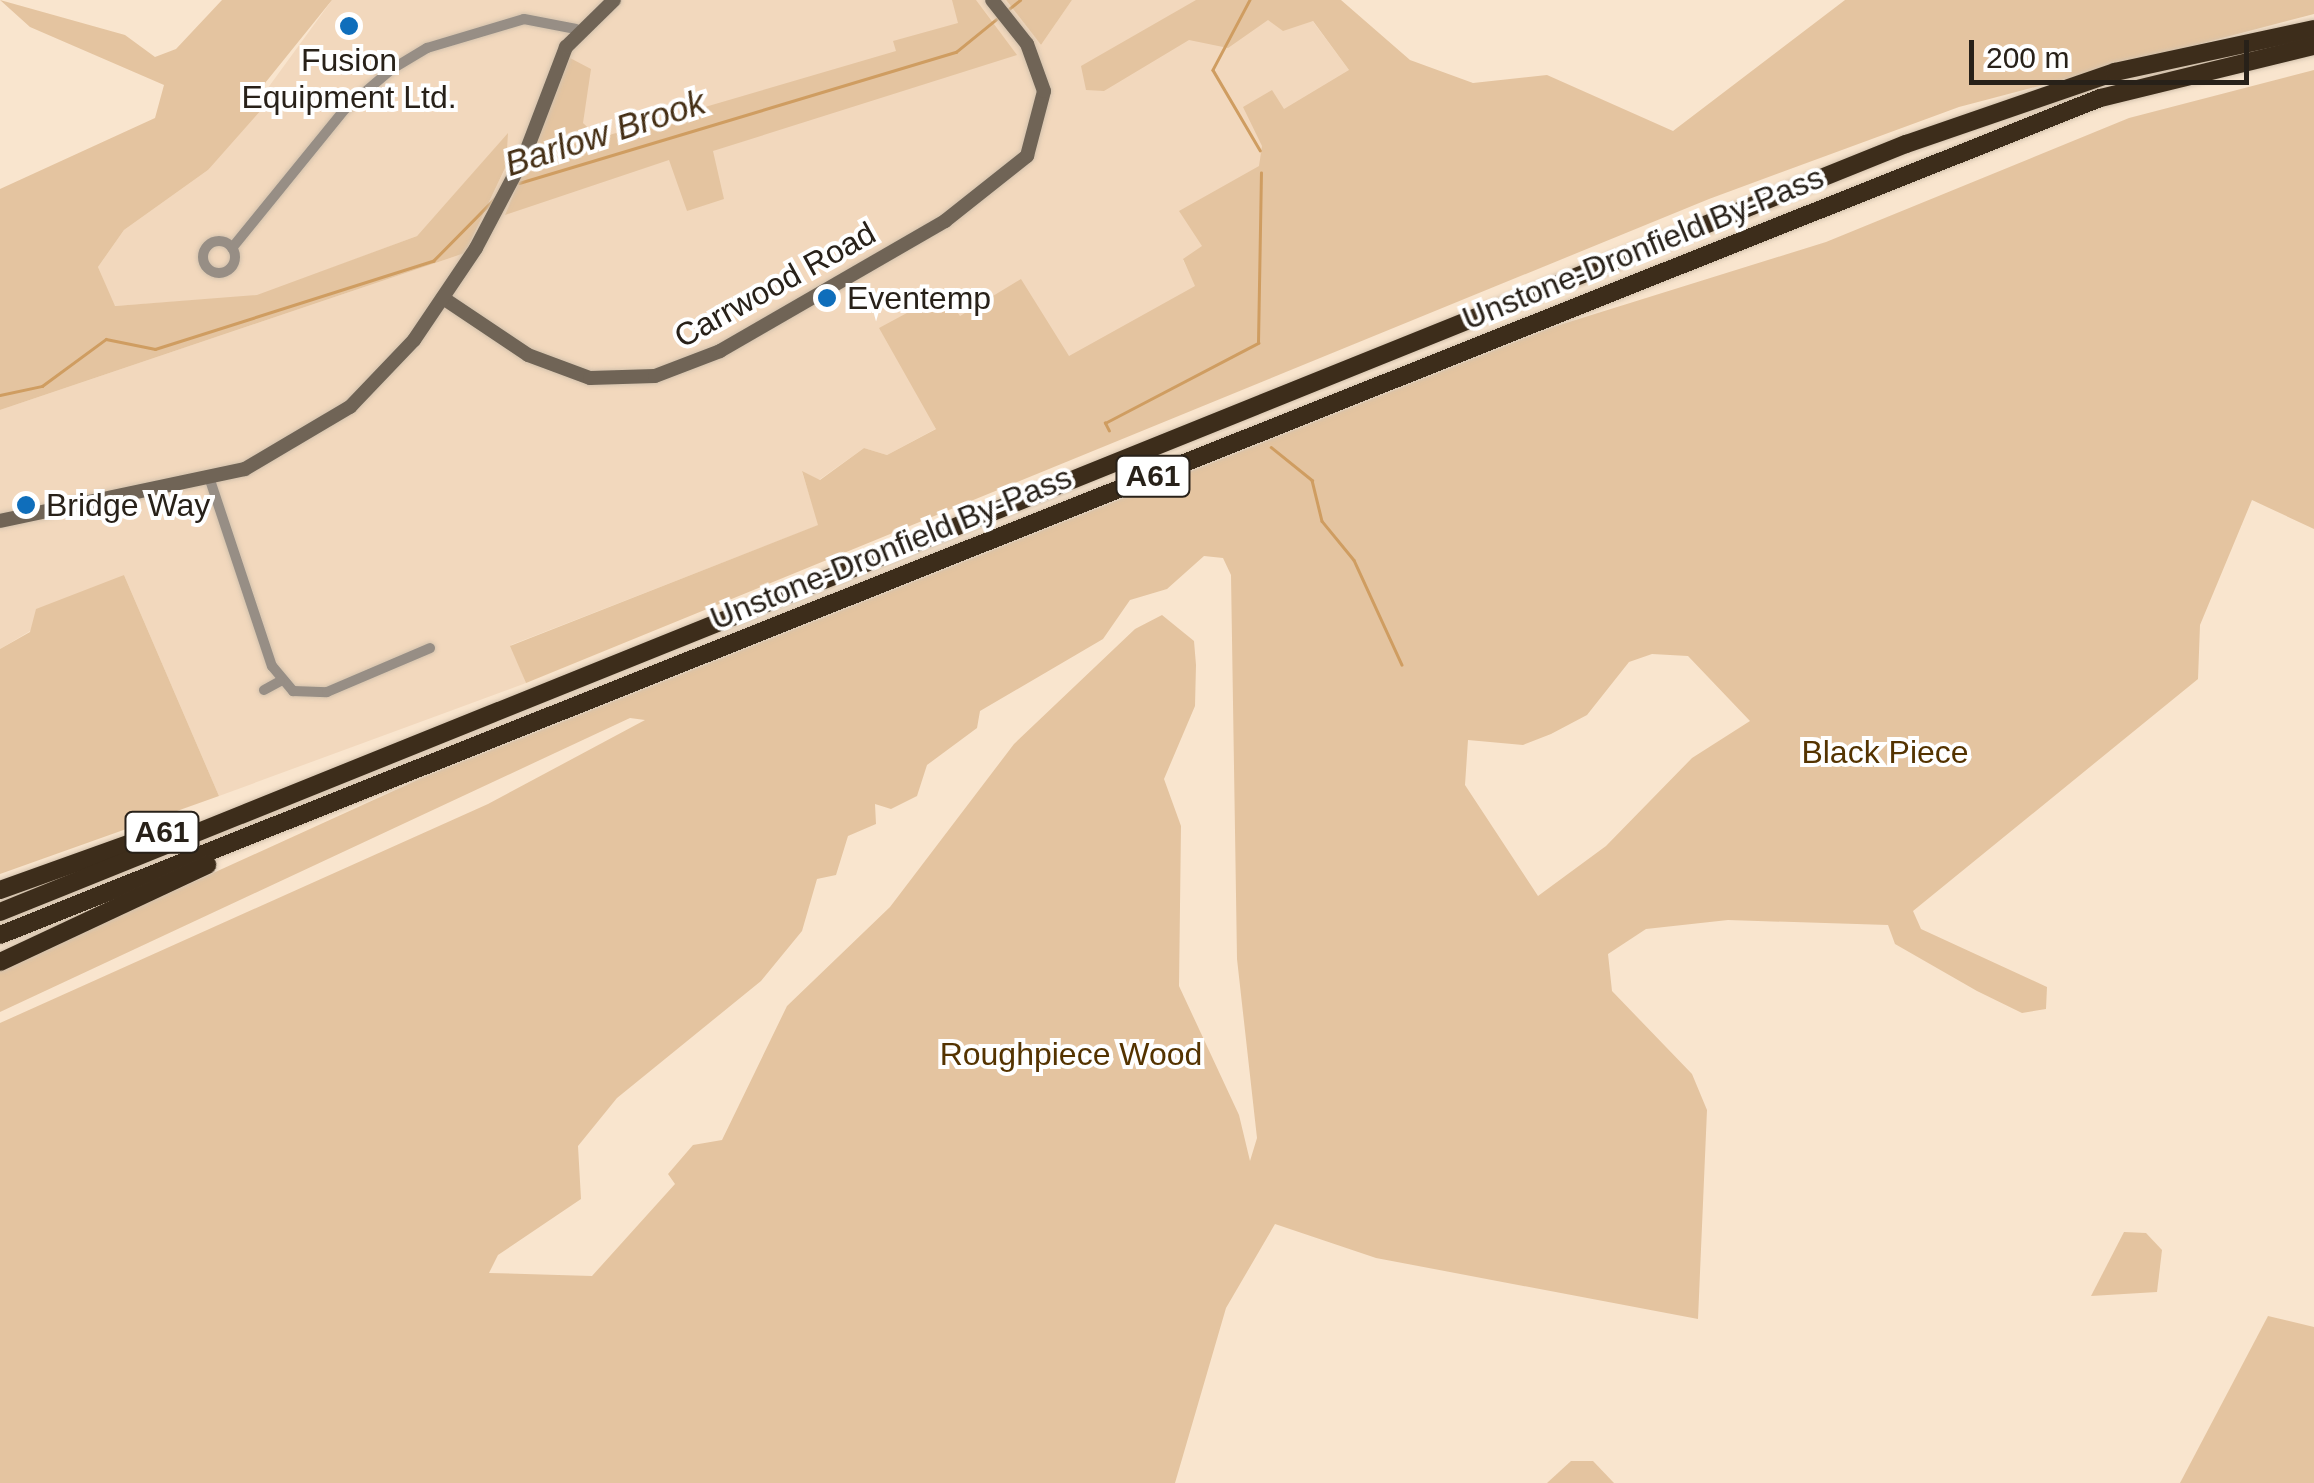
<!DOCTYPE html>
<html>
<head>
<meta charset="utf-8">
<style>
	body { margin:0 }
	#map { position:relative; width:2314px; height:1483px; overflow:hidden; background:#f9e5ce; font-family:Arial,sans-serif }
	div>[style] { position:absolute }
	.built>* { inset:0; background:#f2d8bd }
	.green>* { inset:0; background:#e4c4a0 }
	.stream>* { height:2.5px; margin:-1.25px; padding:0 1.25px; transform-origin:1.25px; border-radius:1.25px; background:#cf9d61 }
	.roads { filter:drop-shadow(0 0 2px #d3c2ad) drop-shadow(0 0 2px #d3c2ad) }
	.street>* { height:10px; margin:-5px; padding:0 5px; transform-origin:5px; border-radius:5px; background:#978e85 }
	.street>.ring { margin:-5px; padding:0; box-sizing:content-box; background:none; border:10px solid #978e85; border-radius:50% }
	.secondary>* { height:14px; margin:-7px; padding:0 7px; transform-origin:7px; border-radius:7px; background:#706456 }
	.highway>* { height:18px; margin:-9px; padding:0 9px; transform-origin:9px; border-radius:9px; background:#3d2d1b }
	.dots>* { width:28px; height:28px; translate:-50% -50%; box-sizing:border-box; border:5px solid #fff; border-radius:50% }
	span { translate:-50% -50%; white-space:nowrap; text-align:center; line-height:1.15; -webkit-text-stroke:8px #fff; paint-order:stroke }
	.shield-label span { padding:2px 8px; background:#fff; border:2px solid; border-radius:8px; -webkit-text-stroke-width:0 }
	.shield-label { font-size:30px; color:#282119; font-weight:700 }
	.poi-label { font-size:32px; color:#282119 }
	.left { translate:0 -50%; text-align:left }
	.street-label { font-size:32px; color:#282119 }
	.park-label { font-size:32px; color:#543300 }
	.water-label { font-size:35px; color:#452f15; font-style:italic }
	.scale { position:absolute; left:1969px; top:40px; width:280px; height:45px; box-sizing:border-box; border:5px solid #282119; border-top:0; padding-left:12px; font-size:30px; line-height:35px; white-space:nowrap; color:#282119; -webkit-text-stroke:8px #fff; paint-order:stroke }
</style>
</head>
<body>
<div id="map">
	<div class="built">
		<i style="clip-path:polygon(332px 0,1006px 0,1041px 45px,1072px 0,1297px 0,1378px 109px,1247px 257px,1183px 260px,1196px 286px,1069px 357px,887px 455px,864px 448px,819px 480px,802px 472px,819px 525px,511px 645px,526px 683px,219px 796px,124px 575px,0 649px,0 410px,465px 253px,506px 166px,507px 135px,417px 236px,257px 296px,114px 306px,98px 267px,124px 230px,208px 170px)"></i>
	</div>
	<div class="green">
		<i style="clip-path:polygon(0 0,125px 35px,155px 57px,176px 49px,222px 0,332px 0,257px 93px,262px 109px,208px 170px,124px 230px,98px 267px,115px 306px,257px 295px,417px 236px,508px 133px,506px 166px,465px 253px,0 410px,0 189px,155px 118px,164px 85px,30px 27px)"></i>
		<i style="clip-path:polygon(952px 0,976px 0,1017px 55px,713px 151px,724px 199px,687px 211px,669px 160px,505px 215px,570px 58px,591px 69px,583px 123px,599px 138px,896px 51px,893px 41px,958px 23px)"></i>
		<i style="clip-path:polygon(1006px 0,1072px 0,1041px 45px)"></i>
		<i style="clip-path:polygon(1196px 0,1341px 0,1410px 60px,1473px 83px,1547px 75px,1673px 131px,1845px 0,2314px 0,2314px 14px,1959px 107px,1709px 199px,526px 683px,510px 646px,818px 525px,802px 471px,820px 480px,864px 448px,887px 455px,936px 429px,879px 328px,944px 293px,960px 316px,1021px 279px,1069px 356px,1195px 286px,1183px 259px,1202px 246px,1179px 211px,1259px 166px,1262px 146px,1243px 107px,1272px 90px,1284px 109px,1349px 70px,1313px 21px,1283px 31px,1268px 20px,1228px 48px,1189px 40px,1104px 91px,1086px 90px,1081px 66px)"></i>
		<i style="clip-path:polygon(evenodd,2314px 70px,2314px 529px,2252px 500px,2200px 625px,2198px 679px,1913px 911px,1921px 929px,2047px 987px,2046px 1009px,2022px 1013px,1977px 991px,1895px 944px,1888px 925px,1728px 920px,1646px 929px,1608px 954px,1612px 991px,1692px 1074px,1707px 1110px,1698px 1319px,1376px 1258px,1275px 1224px,1226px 1308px,1175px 1483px,0 1483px,0 1023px,488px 804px,645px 720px,630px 718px,0 1012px,0 970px,424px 777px,1553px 327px,1826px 242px,2129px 118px,2314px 70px,1204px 556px,1223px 558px,1231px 575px,1237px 959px,1257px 1138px,1250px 1161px,1239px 1115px,1179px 986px,1181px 826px,1164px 779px,1195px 706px,1196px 665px,1194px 641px,1162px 615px,1135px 629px,1014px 744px,890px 907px,787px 1006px,722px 1140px,693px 1145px,668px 1174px,675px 1184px,592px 1276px,489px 1273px,498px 1255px,581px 1199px,578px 1146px,617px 1098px,761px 981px,802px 931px,817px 879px,836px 875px,848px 836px,876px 824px,875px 804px,891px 809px,917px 796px,927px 765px,977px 728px,980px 711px,1103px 639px,1130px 600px,1167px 589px,1204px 556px,2314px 70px,1652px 654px,1688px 656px,1750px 721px,1692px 758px,1606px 846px,1538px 896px,1465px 785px,1468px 740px,1523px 745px,1551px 734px,1587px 715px,1629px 662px,1652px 654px)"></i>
		<i style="clip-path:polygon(124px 575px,219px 796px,0 874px,0 649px,30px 632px,36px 609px)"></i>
		<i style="clip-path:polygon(2124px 1232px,2146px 1233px,2162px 1250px,2157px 1292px,2091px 1296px)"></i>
		<i style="clip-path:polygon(2268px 1316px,2314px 1327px,2314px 1483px,2180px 1483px)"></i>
		<i style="clip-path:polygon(1571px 1461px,1593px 1461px,1614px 1483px,1547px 1483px)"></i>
	</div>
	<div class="stream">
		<i style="left:1250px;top:0;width:79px;rotate:117.9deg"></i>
		<i style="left:1213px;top:70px;width:93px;rotate:59.6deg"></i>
		<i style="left:1009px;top:9px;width:14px;rotate:-39deg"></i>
		<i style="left:519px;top:183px;width:456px;rotate:-16.7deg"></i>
		<i style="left:956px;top:52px;width:55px;rotate:-39.1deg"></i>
		<i style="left:0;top:395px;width:43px;rotate:-12.1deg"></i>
		<i style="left:42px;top:386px;width:79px;rotate:-36.3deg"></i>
		<i style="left:106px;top:339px;width:50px;rotate:11.5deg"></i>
		<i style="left:155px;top:349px;width:292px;rotate:-17.6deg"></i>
		<i style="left:433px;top:261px;width:94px;rotate:-45.4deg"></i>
		<i style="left:1109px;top:431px;width:9px;rotate:-117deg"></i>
		<i style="left:1105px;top:423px;width:173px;rotate:-27.6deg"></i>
		<i style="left:1258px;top:343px;width:170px;rotate:-89deg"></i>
		<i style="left:1271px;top:447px;width:53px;rotate:38.8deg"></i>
		<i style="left:1312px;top:480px;width:42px;rotate:76.3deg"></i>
		<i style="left:1322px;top:521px;width:50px;rotate:50.6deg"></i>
		<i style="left:1354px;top:560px;width:115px;rotate:65.4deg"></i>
	</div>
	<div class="roads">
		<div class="street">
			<i class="ring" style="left:203px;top:241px;width:22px;height:22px"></i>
			<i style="left:232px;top:248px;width:179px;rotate:-50.9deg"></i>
			<i style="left:345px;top:109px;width:62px;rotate:-40.4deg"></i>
			<i style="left:392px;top:69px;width:41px;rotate:-31deg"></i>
			<i style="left:427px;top:48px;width:101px;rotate:-16.6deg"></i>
			<i style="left:524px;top:19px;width:53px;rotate:10.9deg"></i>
			<i style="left:210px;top:480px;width:196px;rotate:71.6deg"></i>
			<i style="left:272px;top:666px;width:33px;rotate:50deg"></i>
			<i style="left:293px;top:691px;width:34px;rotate:2deg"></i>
			<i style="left:327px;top:692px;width:112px;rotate:-23.1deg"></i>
			<i style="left:264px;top:690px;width:18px;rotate:-29deg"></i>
		</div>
		<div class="secondary">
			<i style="left:443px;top:298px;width:102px;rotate:33.8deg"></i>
			<i style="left:528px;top:355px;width:66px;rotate:20.4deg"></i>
			<i style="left:590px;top:378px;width:65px;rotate:-1.8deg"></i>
			<i style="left:655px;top:376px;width:70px;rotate:-21deg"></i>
			<i style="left:720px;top:351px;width:260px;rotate:-30deg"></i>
			<i style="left:945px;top:221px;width:105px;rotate:-38.4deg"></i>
			<i style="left:1027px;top:156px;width:67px;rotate:-75.3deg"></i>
			<i style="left:1044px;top:91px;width:50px;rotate:-109.9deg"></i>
			<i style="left:1027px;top:44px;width:56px;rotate:-128.5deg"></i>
			<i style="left:0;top:521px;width:250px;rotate:-12deg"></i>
			<i style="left:245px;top:469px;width:122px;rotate:-30.6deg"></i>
			<i style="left:350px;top:407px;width:93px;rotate:-46.3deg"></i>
			<i style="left:414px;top:340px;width:111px;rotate:-56deg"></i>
			<i style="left:476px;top:248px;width:103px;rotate:-62.2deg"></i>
			<i style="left:524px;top:157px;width:118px;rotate:-69.1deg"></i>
			<i style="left:566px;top:47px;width:67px;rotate:-44.4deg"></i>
		</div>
		<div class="highway">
			<i style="left:0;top:890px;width:154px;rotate:-19.7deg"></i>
			<i style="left:0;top:912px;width:2055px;rotate:-21.95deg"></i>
			<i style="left:1906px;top:144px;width:221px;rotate:-19deg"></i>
			<i style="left:2115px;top:72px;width:204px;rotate:-12.2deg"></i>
			<i style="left:0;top:935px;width:2261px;rotate:-21.73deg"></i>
			<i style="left:2100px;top:98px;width:220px;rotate:-13.7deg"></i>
			<i style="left:0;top:962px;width:229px;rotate:-25.1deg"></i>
		</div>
	</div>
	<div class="dots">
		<i style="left:349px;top:26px;background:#0f6ebb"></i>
		<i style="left:827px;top:298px;background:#0f6ebb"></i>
		<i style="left:26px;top:505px;background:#0f6ebb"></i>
	</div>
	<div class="shield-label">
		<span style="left:1153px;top:476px">A61</span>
		<span style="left:162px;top:832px">A61</span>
	</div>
	<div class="poi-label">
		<span style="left:349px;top:79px">Fusion<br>Equipment Ltd.</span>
		<span class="left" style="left:847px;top:298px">Eventemp</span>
		<span class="left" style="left:46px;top:505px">Bridge Way</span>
	</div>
	<div class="street-label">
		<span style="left:1643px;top:248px;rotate:-22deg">Unstone-Dronfield By-Pass</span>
		<span style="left:775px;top:285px;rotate:-29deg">Carrwood Road</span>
		<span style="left:891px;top:548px;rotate:-22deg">Unstone-Dronfield By-Pass</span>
	</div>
	<div class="park-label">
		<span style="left:1885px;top:752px">Black Piece</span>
		<span style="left:1071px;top:1054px">Roughpiece Wood</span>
	</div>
	<div class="water-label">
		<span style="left:605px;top:133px;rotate:-18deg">Barlow Brook</span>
	</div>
	<div class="scale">200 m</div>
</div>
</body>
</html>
